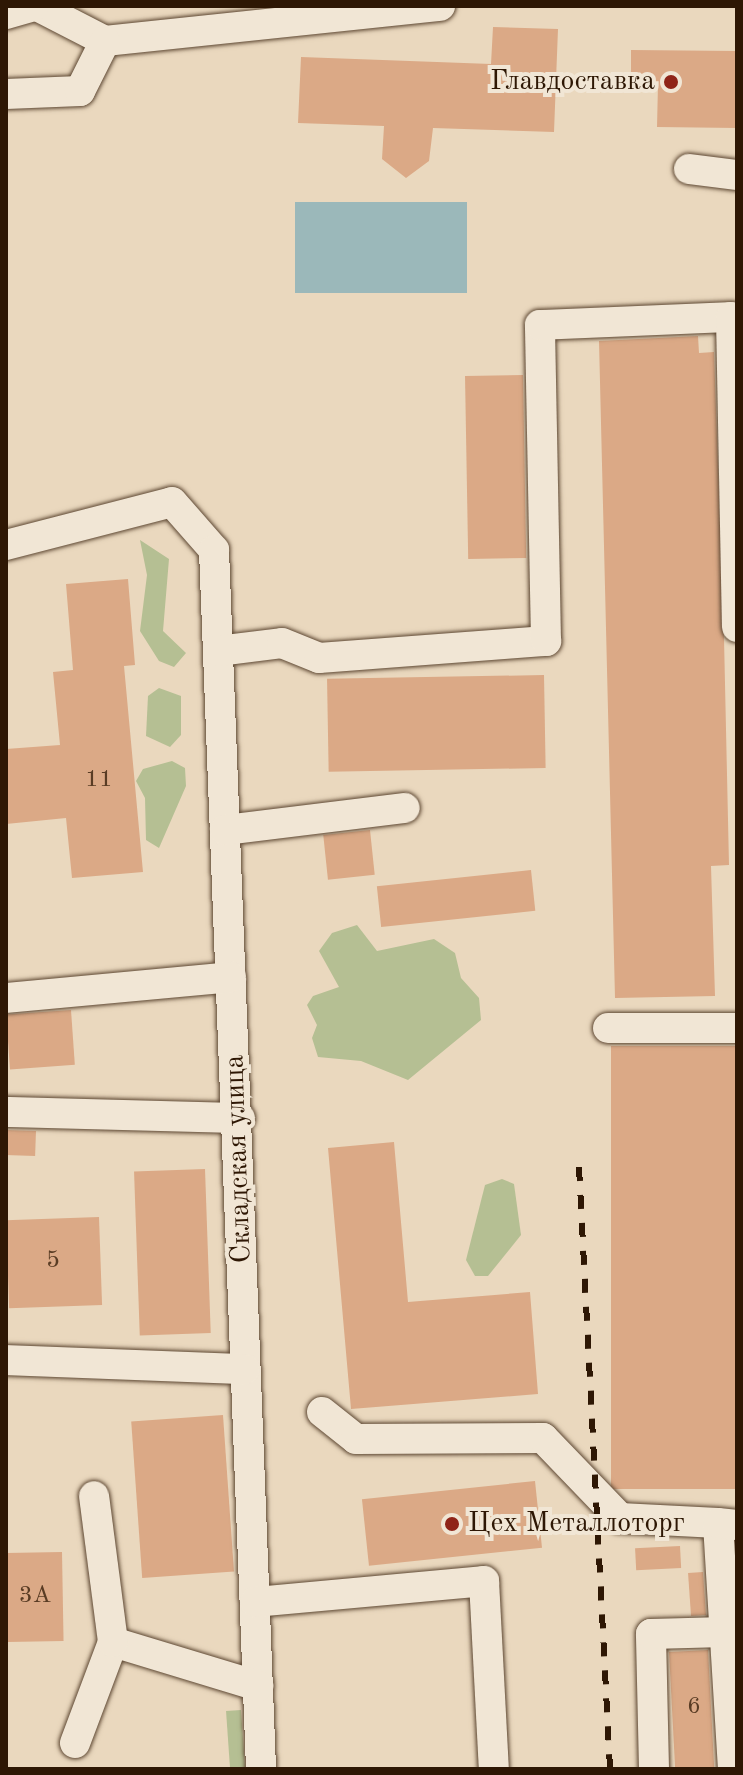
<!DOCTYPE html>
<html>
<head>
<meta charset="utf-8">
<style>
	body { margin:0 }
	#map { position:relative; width:743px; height:1775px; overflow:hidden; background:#ead8be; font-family:"Old Standard TT",serif }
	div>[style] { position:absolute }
	.green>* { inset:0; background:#b5bf93; transform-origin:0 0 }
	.water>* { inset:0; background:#9bb8ba; transform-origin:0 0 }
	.building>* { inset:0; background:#dba986; transform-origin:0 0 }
	.roads { filter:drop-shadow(0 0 2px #5d4732) drop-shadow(0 0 2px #5d4732) }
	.minor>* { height:30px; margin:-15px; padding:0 15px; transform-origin:15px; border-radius:15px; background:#f1e6d5 }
	.rail>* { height:6px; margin-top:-3px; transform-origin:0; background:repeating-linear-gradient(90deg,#2e1704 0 14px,transparent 0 28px) }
	.dots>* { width:22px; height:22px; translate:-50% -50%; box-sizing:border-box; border:4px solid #f1e6d5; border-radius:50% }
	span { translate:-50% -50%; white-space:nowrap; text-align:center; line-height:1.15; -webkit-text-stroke:8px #f1e6d5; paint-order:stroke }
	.number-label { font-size:24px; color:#593c24 }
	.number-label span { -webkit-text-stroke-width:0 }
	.poi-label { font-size:28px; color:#2e1704 }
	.right { translate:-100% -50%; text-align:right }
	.left { translate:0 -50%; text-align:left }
	.street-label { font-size:28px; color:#2e1704 }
	.frame { position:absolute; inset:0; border:8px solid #2e1704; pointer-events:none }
</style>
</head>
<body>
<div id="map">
	<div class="green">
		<i style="clip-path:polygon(140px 540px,169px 559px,163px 631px,186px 653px,174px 667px,159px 661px,140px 631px,147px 575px)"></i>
		<i style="clip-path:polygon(159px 688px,181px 696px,181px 735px,170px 747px,146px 736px,148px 696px)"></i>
		<i style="clip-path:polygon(172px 761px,185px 768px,186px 786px,159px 848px,146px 840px,145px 798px,136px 781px,143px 769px)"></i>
		<i style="clip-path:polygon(357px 925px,377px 951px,434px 939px,455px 953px,461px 978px,479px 998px,481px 1020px,408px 1080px,361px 1061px,318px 1057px,312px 1038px,317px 1025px,307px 1005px,313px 996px,339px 987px,319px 951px,332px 933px)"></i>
		<i style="clip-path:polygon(502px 1179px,514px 1184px,521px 1235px,488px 1276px,475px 1276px,466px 1260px,485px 1185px)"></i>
		<i style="left:241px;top:1710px;width:59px;height:15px;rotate:86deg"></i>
	</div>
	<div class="water">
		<i style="left:295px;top:202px;width:172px;height:91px"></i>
	</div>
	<div class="building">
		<i style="clip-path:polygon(493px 27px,558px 29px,554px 132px,433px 128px,429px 161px,406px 178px,382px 159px,384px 126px,298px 123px,301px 57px,491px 64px)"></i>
		<i style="clip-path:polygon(631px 50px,737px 51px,737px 128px,657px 127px,658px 84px,631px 84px)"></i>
		<i style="clip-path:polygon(698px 336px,699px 353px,714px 352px,724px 638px,729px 865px,711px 866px,715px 996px,615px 998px,599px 341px)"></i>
		<i style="left:523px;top:375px;width:183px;height:58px;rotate:89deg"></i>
		<i style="clip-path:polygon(128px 579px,135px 665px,124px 666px,143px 872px,72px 878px,66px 818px,6px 824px,6px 749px,60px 745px,53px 672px,73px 670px,66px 584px)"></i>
		<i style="left:544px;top:675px;width:93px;height:217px;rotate:89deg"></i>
		<i style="left:370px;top:830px;width:45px;height:47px;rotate:84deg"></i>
		<i style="left:531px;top:870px;width:41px;height:155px;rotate:84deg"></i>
		<i style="left:71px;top:1010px;width:55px;height:65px;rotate:86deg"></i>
		<i style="left:611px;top:1046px;width:126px;height:443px"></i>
		<i style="left:6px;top:1130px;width:30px;height:25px;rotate:2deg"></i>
		<i style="clip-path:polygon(394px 1142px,408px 1302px,530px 1292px,538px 1394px,351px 1409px,328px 1148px)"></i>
		<i style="left:205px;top:1169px;width:164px;height:71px;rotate:88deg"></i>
		<i style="left:99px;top:1217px;width:88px;height:93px;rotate:88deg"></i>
		<i style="left:223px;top:1415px;width:157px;height:92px;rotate:86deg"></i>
		<i style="left:535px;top:1481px;width:67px;height:174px;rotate:84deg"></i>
		<i style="left:680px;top:1546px;width:22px;height:45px;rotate:87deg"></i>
		<i style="left:62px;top:1552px;width:89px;height:56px;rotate:89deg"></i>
		<i style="left:703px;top:1572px;width:43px;height:15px;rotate:86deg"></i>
		<i style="left:708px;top:1650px;width:119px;height:39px;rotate:87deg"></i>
	</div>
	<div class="roads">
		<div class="minor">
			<i style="left:37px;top:6px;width:76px;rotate:27.2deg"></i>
			<i style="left:105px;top:41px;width:337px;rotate:-6deg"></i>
			<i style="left:6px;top:14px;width:29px;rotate:-16deg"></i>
			<i style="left:6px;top:94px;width:74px;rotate:-2.3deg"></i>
			<i style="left:80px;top:91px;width:56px;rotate:-63.4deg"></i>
			<i style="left:689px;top:169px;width:48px;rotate:7.1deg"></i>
			<i style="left:6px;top:545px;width:171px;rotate:-14.5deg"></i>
			<i style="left:172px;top:502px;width:64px;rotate:48.8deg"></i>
			<i style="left:214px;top:550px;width:1220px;rotate:87.79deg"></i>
			<i style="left:218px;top:651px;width:64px;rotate:-7.1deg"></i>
			<i style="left:282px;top:643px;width:40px;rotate:22deg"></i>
			<i style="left:319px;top:658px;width:228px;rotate:-4.3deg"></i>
			<i style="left:546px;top:641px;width:316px;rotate:-91.1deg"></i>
			<i style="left:540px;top:325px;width:191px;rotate:-2.4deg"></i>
			<i style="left:731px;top:317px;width:310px;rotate:88.9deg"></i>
			<i style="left:225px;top:830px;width:181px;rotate:-7deg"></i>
			<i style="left:6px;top:998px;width:226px;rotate:-5.3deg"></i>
			<i style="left:608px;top:1028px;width:129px"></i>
			<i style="left:6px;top:1112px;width:234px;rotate:1.5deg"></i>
			<i style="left:6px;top:1360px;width:239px;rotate:2.2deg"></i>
			<i style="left:322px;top:1412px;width:43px;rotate:38.5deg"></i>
			<i style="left:356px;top:1439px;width:187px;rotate:-0.3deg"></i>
			<i style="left:543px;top:1438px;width:111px;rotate:46.1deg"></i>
			<i style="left:620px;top:1518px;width:98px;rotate:2.9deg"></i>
			<i style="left:255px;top:1602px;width:230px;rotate:-5.2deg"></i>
			<i style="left:484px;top:1581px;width:188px;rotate:87deg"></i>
			<i style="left:113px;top:1642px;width:152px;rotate:16.9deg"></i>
			<i style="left:75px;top:1743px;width:108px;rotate:-69.4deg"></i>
			<i style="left:113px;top:1642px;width:147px;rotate:-97.4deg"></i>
			<i style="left:654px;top:1769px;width:135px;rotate:-91.3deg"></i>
			<i style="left:651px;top:1634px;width:74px;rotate:-1.5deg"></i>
			<i style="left:733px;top:1769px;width:246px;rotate:-93.5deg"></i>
			<i style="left:718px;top:1523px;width:19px;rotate:6deg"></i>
		</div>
	</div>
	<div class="rail">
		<i style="left:579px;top:1167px;width:603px;rotate:87.05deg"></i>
	</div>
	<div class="dots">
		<i style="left:671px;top:82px;background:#8f2418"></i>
		<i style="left:452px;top:1524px;background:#8f2418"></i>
	</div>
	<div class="number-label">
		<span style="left:99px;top:781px">11</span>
		<span style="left:53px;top:1262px">5</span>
		<span style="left:35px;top:1597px">3А</span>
		<span style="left:694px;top:1708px">6</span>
	</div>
	<div class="poi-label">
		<span class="right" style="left:655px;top:82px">Главдоставка</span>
		<span class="left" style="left:468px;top:1524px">Цех Металлоторг</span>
	</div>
	<div class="street-label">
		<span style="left:239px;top:1159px;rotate:-92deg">Складская улица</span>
	</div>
	<div class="frame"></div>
</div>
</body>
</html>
